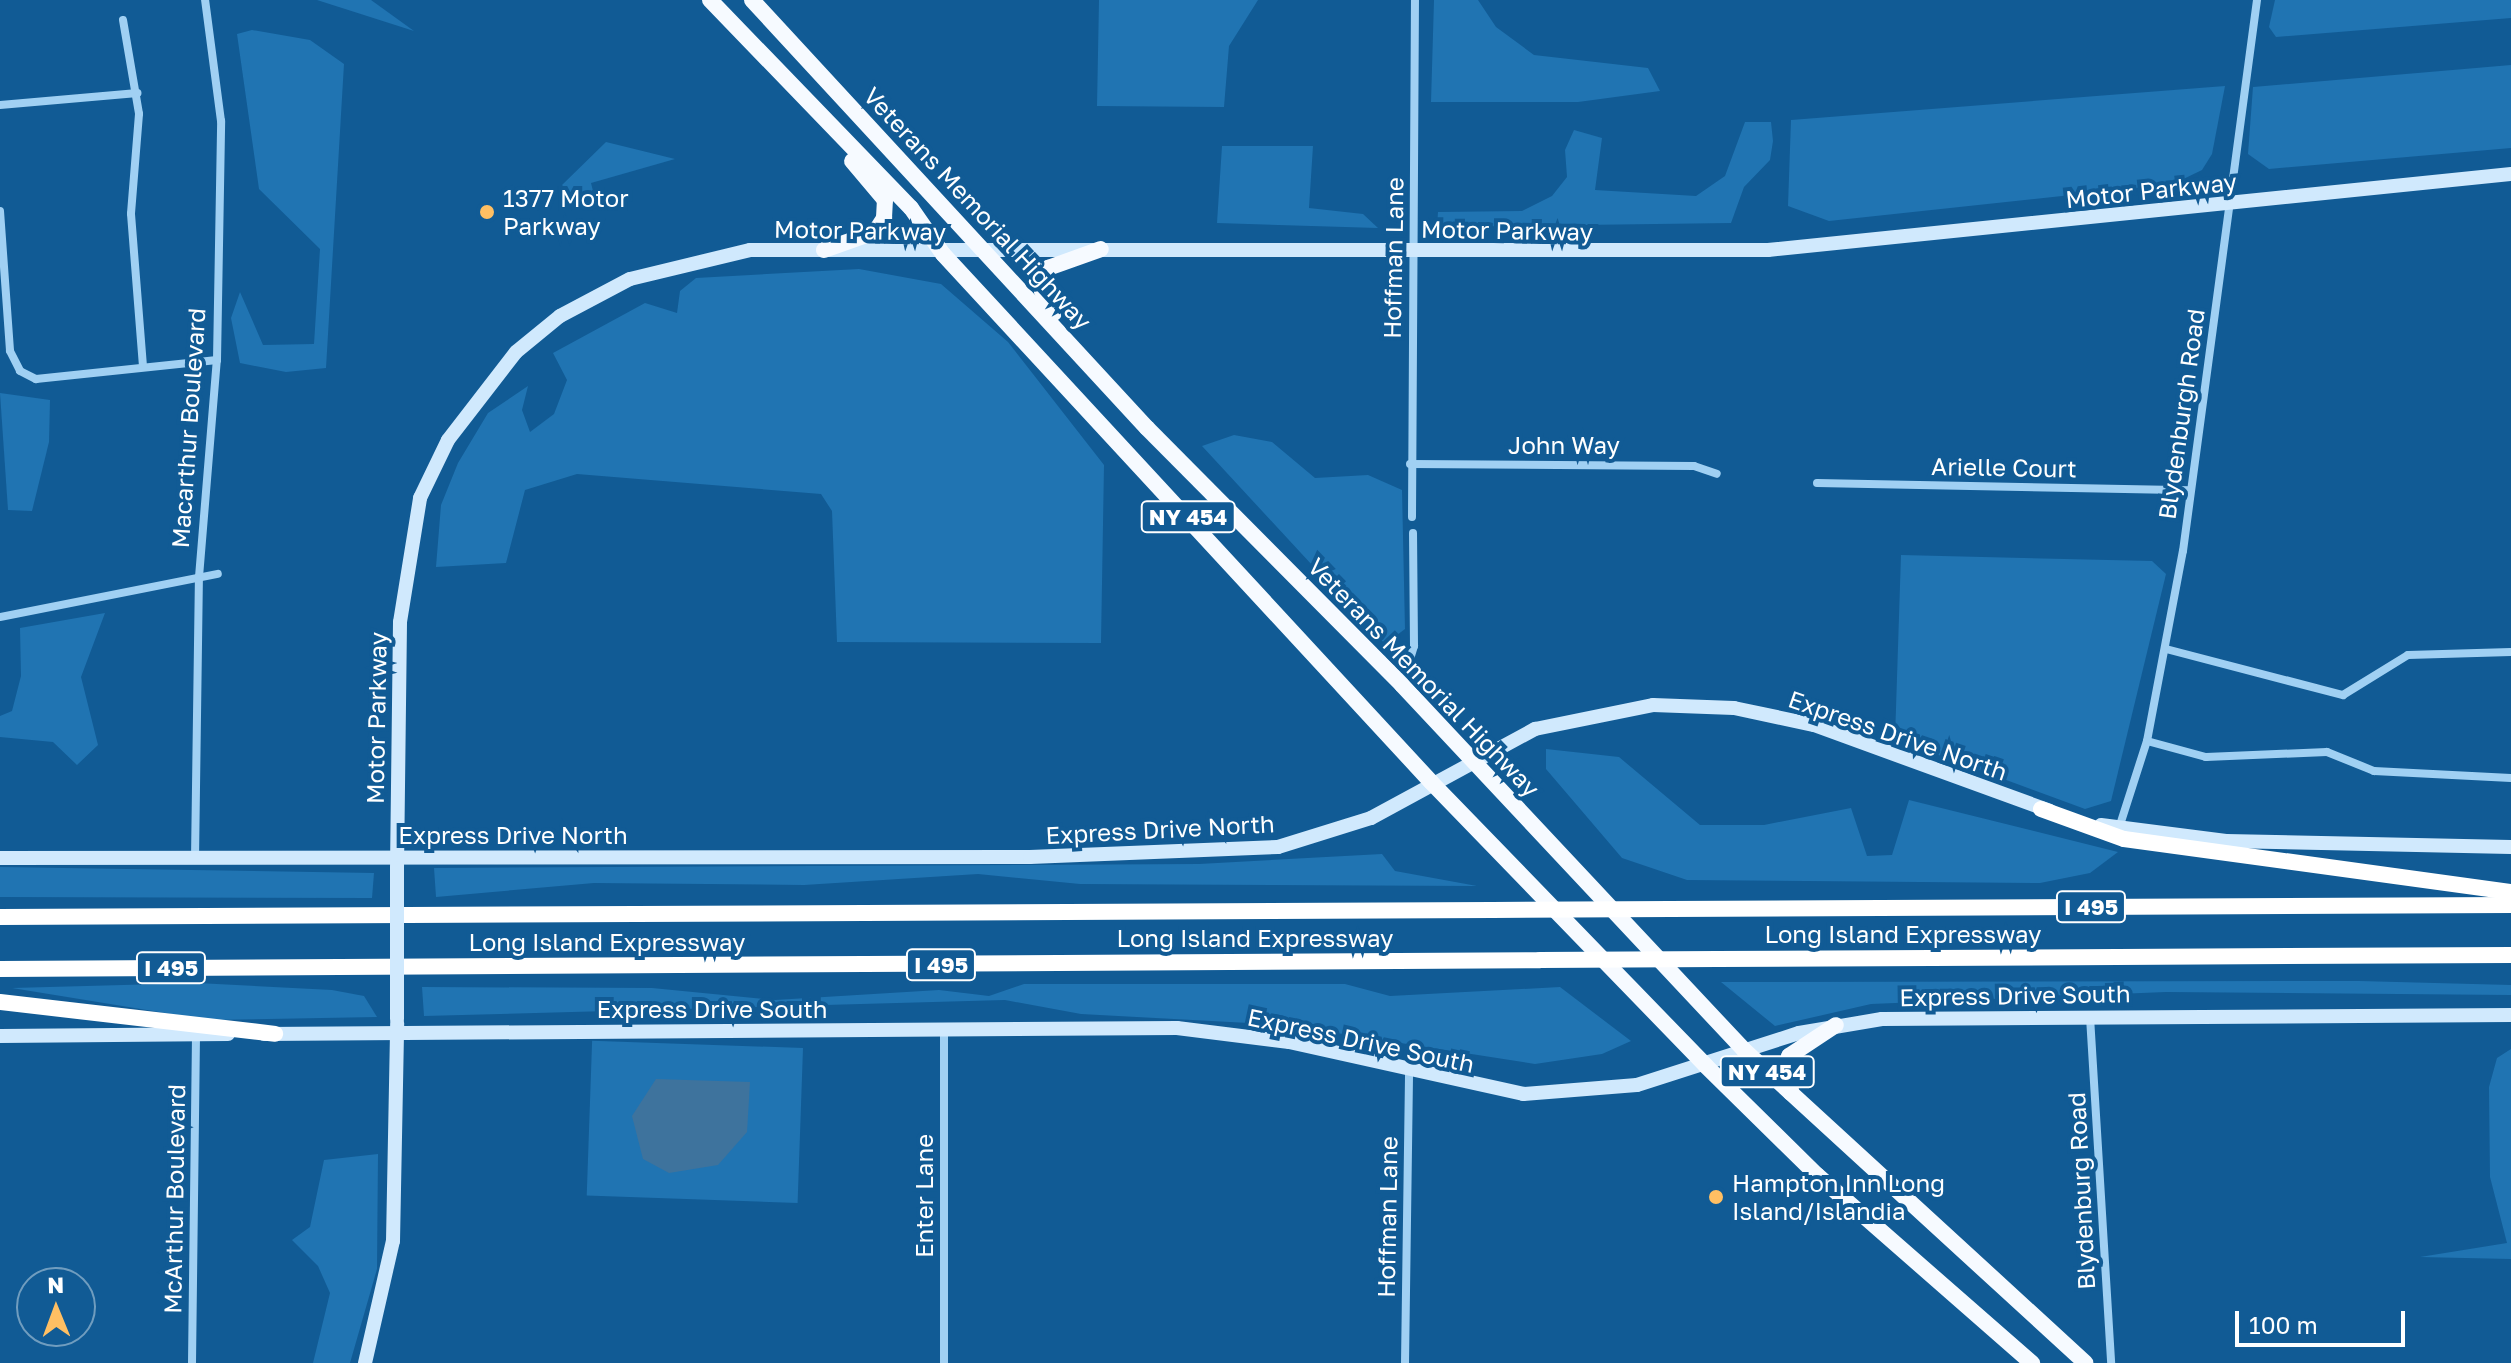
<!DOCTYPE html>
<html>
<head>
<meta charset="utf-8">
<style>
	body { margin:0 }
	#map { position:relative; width:2511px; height:1363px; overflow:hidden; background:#115b95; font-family:"Golos Text",sans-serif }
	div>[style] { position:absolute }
	.green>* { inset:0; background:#2074b2; transform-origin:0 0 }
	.water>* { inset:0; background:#3e739d }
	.minor>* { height:8px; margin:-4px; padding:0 4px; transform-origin:4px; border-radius:4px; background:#a0d0f3 }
	.secondary>* { height:14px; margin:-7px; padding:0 7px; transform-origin:7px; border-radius:7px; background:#d0e9fd }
	.trunk>* { height:16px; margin:-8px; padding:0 8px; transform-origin:8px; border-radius:8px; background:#f6faff }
	.motorway>* { height:16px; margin:-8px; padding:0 8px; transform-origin:8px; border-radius:8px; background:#fff }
	.secondary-bridge>* { height:14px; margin:-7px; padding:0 7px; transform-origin:7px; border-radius:7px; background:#d0e9fd }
	.motorway-bridge>* { height:16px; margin:-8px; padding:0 8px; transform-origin:8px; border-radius:8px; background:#fff }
	.dots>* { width:22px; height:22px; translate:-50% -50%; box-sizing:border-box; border:4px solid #115b95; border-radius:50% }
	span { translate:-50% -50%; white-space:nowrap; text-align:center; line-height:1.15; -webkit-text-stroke:8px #115b95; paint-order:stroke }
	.shield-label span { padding:2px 6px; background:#115b95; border:2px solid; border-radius:6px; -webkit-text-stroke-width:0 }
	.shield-label { font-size:22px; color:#fff; font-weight:700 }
	.street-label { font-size:24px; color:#fff }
	.poi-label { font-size:24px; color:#fff }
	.left { translate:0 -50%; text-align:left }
	.north { position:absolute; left:16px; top:1267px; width:80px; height:80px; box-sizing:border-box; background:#115b95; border:2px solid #709dbf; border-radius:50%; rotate:359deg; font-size:22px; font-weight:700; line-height:32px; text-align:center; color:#fff }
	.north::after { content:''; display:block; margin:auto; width:28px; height:36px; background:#ffbf63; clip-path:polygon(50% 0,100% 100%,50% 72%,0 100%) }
	.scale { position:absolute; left:2235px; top:1311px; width:170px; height:36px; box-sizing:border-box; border:4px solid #fff; border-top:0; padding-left:10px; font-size:24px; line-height:28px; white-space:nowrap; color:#fff; -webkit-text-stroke:6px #115b95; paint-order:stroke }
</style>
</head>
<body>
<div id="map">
	<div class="green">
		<i style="clip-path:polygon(317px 0,371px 0,414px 31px)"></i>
		<i style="clip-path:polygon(1099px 0,1258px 0,1229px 46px,1224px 107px,1097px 106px)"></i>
		<i style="clip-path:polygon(1434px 0,1478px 0,1496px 27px,1534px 55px,1648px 68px,1660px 91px,1578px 102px,1431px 102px)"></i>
		<i style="clip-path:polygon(2275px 0,2511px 0,2511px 18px,2276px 37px,2269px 27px)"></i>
		<i style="clip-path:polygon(252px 30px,310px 40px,344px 64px,326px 368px,286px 372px,240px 363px,231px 318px,240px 292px,263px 345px,314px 344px,320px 249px,259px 189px,237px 34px)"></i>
		<i style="clip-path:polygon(2511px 65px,2511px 148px,2269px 169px,2248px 154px,2253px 87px)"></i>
		<i style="clip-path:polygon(2225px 86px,2212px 154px,2202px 170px,2173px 184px,1829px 221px,1788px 206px,1791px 120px)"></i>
		<i style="clip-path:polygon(1745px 122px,1771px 122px,1773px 141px,1770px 160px,1744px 187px,1731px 223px,1437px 227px,1438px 212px,1522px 211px,1552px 196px,1567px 177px,1565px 150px,1574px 130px,1602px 138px,1595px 190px,1696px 196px,1725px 176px)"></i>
		<i style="clip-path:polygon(606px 142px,675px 159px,591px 183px,594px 195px,580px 203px,562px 185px)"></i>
		<i style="clip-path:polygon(1222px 146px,1313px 146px,1309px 208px,1363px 214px,1378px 228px,1217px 223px)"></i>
		<i style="clip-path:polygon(859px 269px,941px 284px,1008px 342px,1104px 465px,1101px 643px,837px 642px,832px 511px,821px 494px,577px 474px,525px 490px,506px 563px,436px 567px,441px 505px,458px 463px,488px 413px,528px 386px,522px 410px,530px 432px,554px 414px,567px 380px,553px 353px,645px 303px,677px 313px,680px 291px,696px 278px)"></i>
		<i style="clip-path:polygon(0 393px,50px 400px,49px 442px,32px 511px,8px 510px)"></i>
		<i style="clip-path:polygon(1234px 435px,1272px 442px,1315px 478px,1368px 475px,1402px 490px,1405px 629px,1385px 644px,1202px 446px)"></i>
		<i style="clip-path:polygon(1901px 555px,2152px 561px,2166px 574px,2111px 801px,2085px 809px,1895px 739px)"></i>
		<i style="clip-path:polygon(105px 613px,81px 677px,98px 745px,77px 765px,53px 742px,0 737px,0 716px,12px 711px,21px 676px,20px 628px)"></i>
		<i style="clip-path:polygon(1546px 749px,1619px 757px,1700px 825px,1764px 825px,1851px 808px,1867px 856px,1892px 855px,1909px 800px,2118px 852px,2090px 873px,2040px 883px,1687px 880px,1622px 858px,1546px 769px)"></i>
		<i style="clip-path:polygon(1382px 854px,1395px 871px,1477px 886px,1080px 884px,978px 874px,804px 885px,594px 883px,436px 897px,434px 868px,1199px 864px)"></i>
		<i style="clip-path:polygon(0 867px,374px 873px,372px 898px,0 897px)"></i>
		<i style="clip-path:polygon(2359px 981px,2511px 985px,2511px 995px,2166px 992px,1871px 1004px,1775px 1026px,1721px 982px)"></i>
		<i style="clip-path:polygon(197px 983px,332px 990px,364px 996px,377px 1017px,208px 1020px,12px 988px)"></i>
		<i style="clip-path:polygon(1024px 984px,1345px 984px,1390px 996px,1560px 987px,1631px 1041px,1602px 1054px,1535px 1064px,1285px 1025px,1081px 1014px,1005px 1000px,424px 1016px,422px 987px,652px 988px,775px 1000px,939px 990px,989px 996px)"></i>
		<i style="left:803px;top:1048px;width:155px;height:211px;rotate:92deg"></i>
		<i style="clip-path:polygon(2511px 1049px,2511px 1259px,2420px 1257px,2507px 1243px,2490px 1177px,2489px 1087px,2497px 1058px)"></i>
		<i style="clip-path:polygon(378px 1154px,377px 1269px,350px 1363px,313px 1363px,330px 1293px,318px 1266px,292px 1240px,310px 1227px,324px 1160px)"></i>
	</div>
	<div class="water">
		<i style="clip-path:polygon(656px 1079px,750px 1082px,747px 1132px,718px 1165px,669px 1173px,643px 1159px,632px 1116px)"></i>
	</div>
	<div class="minor">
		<i style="left:123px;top:20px;width:95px;rotate:80.3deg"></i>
		<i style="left:139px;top:114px;width:100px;rotate:94.6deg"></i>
		<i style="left:131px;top:214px;width:151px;rotate:85.5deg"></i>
		<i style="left:0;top:105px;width:138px;rotate:-5deg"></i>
		<i style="left:0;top:211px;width:140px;rotate:85.9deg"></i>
		<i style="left:10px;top:351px;width:22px;rotate:63deg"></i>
		<i style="left:20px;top:371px;width:18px;rotate:27deg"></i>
		<i style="left:36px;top:379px;width:182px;rotate:-6deg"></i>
		<i style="left:1410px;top:464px;width:284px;rotate:0.4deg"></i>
		<i style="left:1694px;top:466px;width:24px;rotate:19deg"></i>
		<i style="left:1817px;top:483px;width:373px;rotate:1.1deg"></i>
		<i style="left:1412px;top:517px;width:517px;rotate:-89.67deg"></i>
		<i style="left:0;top:617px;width:222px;rotate:-11.2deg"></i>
		<i style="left:2166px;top:649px;width:183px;rotate:14.6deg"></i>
		<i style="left:2343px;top:695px;width:76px;rotate:-31.6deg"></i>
		<i style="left:2408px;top:655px;width:103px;rotate:-1.7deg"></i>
		<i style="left:1402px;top:685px;width:41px;rotate:-72.9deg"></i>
		<i style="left:1414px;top:646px;width:113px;rotate:-90.5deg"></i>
		<i style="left:2147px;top:741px;width:61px;rotate:15.2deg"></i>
		<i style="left:2206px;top:757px;width:121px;rotate:-2.4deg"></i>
		<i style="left:2327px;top:752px;width:51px;rotate:22deg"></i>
		<i style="left:2374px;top:771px;width:137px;rotate:2.9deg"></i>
		<i style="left:2119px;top:828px;width:91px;rotate:-72.2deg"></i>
		<i style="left:2147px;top:741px;width:193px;rotate:-79.3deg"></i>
		<i style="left:2183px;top:551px;width:556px;rotate:-82.35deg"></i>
		<i style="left:195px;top:859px;width:282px;rotate:-89.2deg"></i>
		<i style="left:199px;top:577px;width:218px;rotate:-85.3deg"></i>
		<i style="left:217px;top:360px;width:239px;rotate:-89deg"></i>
		<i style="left:221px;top:121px;width:122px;rotate:-97.5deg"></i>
		<i style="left:2090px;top:1017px;width:347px;rotate:86.5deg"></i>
		<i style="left:192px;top:1363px;width:328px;rotate:-89.3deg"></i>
		<i style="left:944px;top:1363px;width:334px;rotate:-90deg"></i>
		<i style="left:1405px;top:1363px;width:291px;rotate:-89.2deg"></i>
	</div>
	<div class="secondary">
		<i style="left:2101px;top:825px;width:126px;rotate:7.3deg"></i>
		<i style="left:2226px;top:841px;width:285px;rotate:1.2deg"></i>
		<i style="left:0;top:858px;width:1030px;rotate:-0.06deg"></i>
		<i style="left:1030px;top:857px;width:248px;rotate:-2.3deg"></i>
		<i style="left:1278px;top:847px;width:97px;rotate:-17.3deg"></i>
		<i style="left:1371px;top:818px;width:187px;rotate:-28.5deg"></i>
		<i style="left:1535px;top:729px;width:120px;rotate:-11.5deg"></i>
		<i style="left:1653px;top:705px;width:81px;rotate:2.1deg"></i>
		<i style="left:1734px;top:708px;width:82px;rotate:12deg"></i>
		<i style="left:1814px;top:725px;width:251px;rotate:20deg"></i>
		<i style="left:397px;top:868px;width:246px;rotate:-89.3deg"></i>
		<i style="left:400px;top:622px;width:126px;rotate:-80.8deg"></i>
		<i style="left:420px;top:498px;width:64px;rotate:-64.2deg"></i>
		<i style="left:448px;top:440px;width:111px;rotate:-52.3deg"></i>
		<i style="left:516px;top:352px;width:57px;rotate:-39.3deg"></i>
		<i style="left:560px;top:316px;width:79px;rotate:-27.9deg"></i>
		<i style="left:630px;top:279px;width:123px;rotate:-13.6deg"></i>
		<i style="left:750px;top:250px;width:1018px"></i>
		<i style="left:1768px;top:250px;width:747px;rotate:-5.84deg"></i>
		<i style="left:264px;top:1034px;width:913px;rotate:-0.38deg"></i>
		<i style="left:1177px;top:1028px;width:113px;rotate:7.1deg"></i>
		<i style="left:1289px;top:1042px;width:240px;rotate:12.5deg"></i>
		<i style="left:1523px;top:1094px;width:114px;rotate:-4.5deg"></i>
		<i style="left:1637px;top:1085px;width:170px;rotate:-17.8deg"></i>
		<i style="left:1799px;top:1033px;width:84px;rotate:-9.6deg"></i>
		<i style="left:1882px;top:1019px;width:629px;rotate:-0.36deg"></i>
		<i style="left:0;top:1036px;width:228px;rotate:-0.5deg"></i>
		<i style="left:365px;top:1363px;width:125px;rotate:-77.1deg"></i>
		<i style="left:393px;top:1241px;width:218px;rotate:-88.9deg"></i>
	</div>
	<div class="trunk">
		<i style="left:710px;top:0;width:289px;rotate:46deg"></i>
		<i style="left:911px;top:208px;width:56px;rotate:55.2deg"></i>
		<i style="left:943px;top:254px;width:719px;rotate:47.25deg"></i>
		<i style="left:1431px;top:782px;width:395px;rotate:45.9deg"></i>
		<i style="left:1706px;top:1066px;width:156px;rotate:44.5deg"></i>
		<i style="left:1817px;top:1175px;width:286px;rotate:41.2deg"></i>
		<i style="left:752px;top:0;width:582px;rotate:47.3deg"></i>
		<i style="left:1147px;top:428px;width:362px;rotate:45.2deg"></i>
		<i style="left:1402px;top:685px;width:500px;rotate:46.86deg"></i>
		<i style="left:1744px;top:1050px;width:463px;rotate:42.5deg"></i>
		<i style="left:824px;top:250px;width:54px;rotate:-19.4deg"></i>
		<i style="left:875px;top:232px;width:17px;rotate:-57deg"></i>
		<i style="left:884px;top:218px;width:18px;rotate:-87deg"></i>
		<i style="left:885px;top:200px;width:51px;rotate:-130.2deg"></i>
		<i style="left:1054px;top:313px;width:25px;rotate:-119deg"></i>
		<i style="left:1042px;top:291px;width:24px;rotate:-75deg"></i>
		<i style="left:1048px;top:268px;width:56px;rotate:-19.7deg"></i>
		<i style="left:1791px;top:1093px;width:37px;rotate:-93deg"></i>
		<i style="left:1789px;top:1056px;width:56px;rotate:-33.4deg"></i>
	</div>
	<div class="motorway">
		<i style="left:2041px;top:809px;width:88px;rotate:19.9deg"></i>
		<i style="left:2124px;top:839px;width:391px;rotate:7.8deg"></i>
		<i style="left:1670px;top:909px;width:841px;rotate:-0.27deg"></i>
		<i style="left:0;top:917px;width:1492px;rotate:-0.27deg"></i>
		<i style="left:1717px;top:959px;width:794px;rotate:-0.29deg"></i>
		<i style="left:0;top:969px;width:1540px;rotate:-0.33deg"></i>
		<i style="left:0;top:1002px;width:277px;rotate:6.6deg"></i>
	</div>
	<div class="secondary-bridge">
		<i style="left:397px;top:1019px;width:151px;rotate:-90deg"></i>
	</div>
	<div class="motorway-bridge">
		<i style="left:1492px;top:910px;width:178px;rotate:-0.3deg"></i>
		<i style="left:1540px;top:960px;width:177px;rotate:-0.3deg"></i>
	</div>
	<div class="dots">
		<i style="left:487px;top:212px;background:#ffbf63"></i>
		<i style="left:1716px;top:1197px;background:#ffbf63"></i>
	</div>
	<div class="shield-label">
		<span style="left:1188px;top:517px">NY 454</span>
		<span style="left:2091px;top:907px">I 495</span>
		<span style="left:941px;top:965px">I 495</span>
		<span style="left:171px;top:968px">I 495</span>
		<span style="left:1767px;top:1072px">NY 454</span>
	</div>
	<div class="street-label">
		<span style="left:2151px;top:190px;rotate:-6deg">Motor Parkway</span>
		<span style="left:978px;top:208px;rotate:47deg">Veterans Memorial Highway</span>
		<span style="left:860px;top:230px;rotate:1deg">Motor Parkway</span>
		<span style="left:1507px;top:230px;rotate:1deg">Motor Parkway</span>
		<span style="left:1393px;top:258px;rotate:-89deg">Hoffman Lane</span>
		<span style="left:2181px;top:414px;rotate:-82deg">Blydenburgh Road</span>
		<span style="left:188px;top:428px;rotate:-86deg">Macarthur Boulevard</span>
		<span style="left:1564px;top:445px">John Way</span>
		<span style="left:2004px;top:467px;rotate:1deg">Arielle Court</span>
		<span style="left:1424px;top:677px;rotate:46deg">Veterans Memorial Highway</span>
		<span style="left:376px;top:718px;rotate:-89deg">Motor Parkway</span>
		<span style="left:1898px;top:735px;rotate:19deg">Express Drive North</span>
		<span style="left:1160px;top:829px;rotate:-3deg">Express Drive North</span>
		<span style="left:513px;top:835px">Express Drive North</span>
		<span style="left:1903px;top:934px">Long Island Expressway</span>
		<span style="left:1255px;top:938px">Long Island Expressway</span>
		<span style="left:607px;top:942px">Long Island Expressway</span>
		<span style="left:2015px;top:995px;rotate:-1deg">Express Drive South</span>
		<span style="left:712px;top:1009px">Express Drive South</span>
		<span style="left:1361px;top:1040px;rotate:12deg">Express Drive South</span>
		<span style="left:2081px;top:1191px;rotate:-93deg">Blydenburg Road</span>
		<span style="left:924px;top:1196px;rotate:-90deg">Enter Lane</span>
		<span style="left:174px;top:1199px;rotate:-89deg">McArthur Boulevard</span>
		<span style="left:1387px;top:1217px;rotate:-89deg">Hoffman Lane</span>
	</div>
	<div class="poi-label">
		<span class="left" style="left:503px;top:212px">1377 Motor<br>Parkway</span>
		<span class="left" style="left:1732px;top:1197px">Hampton Inn Long<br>Island/Islandia</span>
	</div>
	<div class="north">N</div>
	<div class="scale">100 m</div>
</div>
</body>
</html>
